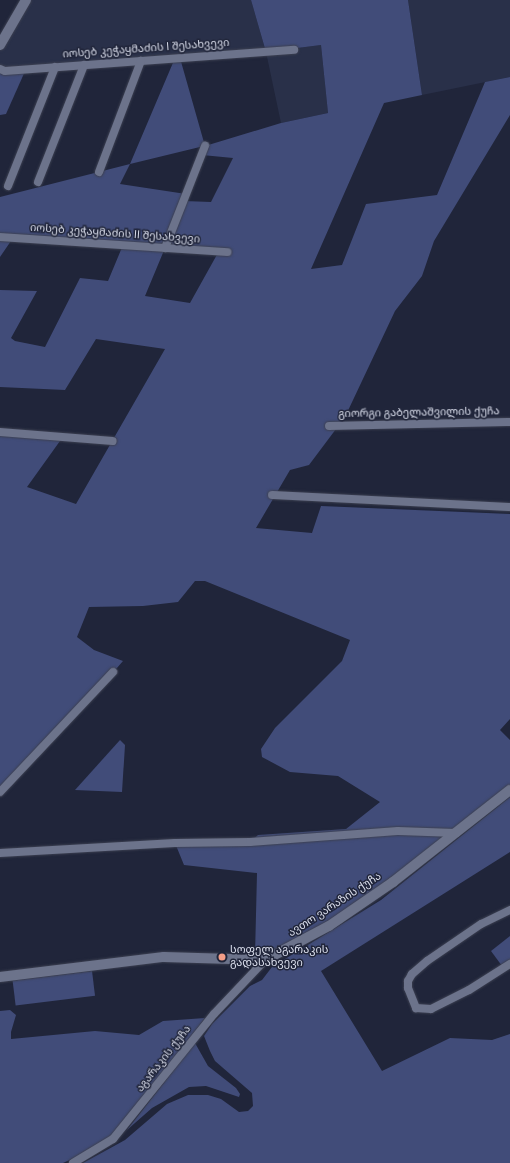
<!DOCTYPE html>
<html>
<head>
<meta charset="utf-8">
<style>
	body { margin:0 }
	#map { position:relative; width:510px; height:1163px; overflow:hidden; background:#20253a; font-family:Roboto,"Noto Sans Georgian",sans-serif }
	div>[style] { position:absolute }
	.built>* { inset:0; background:#293049 }
	.green>* { inset:0; background:#414c79; transform-origin:0 0 }
	.roads { filter:drop-shadow(0 0 1px #3c4051) drop-shadow(0 0 1px #3c4051) }
	.minor>* { height:8px; margin:-4px; padding:0 4px; transform-origin:4px; border-radius:4px; background:#6c738b }
	.tertiary>* { height:10px; margin:-5px; padding:0 5px; transform-origin:5px; border-radius:5px; background:#6c738b }
	.dots>* { width:11px; height:11px; translate:-50% -50%; box-sizing:border-box; border:2px solid #20253a; border-radius:50% }
	span { translate:-50% -50%; white-space:nowrap; text-align:center; line-height:1.15; -webkit-text-stroke:3px #20253a; paint-order:stroke }
	.street-label { font-size:11px; color:#dbdfed }
	.poi-label { font-size:11px; color:#dbdfed }
	.left { translate:0 -50%; text-align:left }
</style>
</head>
<body>
<div id="map">
	<div class="built">
		<i style="clip-path:polygon(26px 0,251px 0,266px 52px,321px 45px,328px 113px,281px 123px,266px 52px,0 69px,0 45px)"></i>
		<i style="clip-path:polygon(408px 0,510px 0,510px 77px,422px 95px)"></i>
	</div>
	<div class="green">
		<i style="clip-path:polygon(evenodd,251px 0,408px 0,422px 95px,384px 103px,311px 269px,342px 265px,366px 204px,437px 195px,485px 82px,510px 77px,510px 115px,434px 241px,422px 276px,395px 311px,345px 417px,309px 465px,290px 470px,256px 528px,312px 533px,321px 506px,510px 514px,510px 719px,500px 730px,510px 740px,510px 790px,462px 829px,299px 944px,255px 955px,257px 873px,184px 865px,175px 843px,250px 842px,258px 835px,346px 829px,380px 802px,338px 776px,290px 772px,262px 757px,261px 749px,275px 728px,342px 661px,350px 640px,205px 581px,195px 581px,178px 602px,143px 606px,89px 607px,77px 637px,94px 650px,123px 661px,90px 699px,0 790px,0 430px,65px 434px,27px 487px,76px 504px,165px 349px,96px 339px,65px 390px,0 387px,0 290px,37px 291px,11px 338px,15px 341px,45px 347px,80px 278px,108px 281px,123px 245px,13px 238px,0 257px,0 197px,130px 164px,175px 58px,180px 58px,205px 146px,281px 123px,328px 113px,321px 45px,266px 52px,251px 0,204px 146px,202px 155px,233px 158px,211px 202px,184px 201px,186px 194px,120px 184px,130px 164px,204px 146px,251px 0,165px 248px,219px 251px,190px 303px,145px 296px,165px 248px)"></i>
		<i style="clip-path:polygon(0 69px,26px 69px,6px 114px,0 115px)"></i>
		<i style="clip-path:polygon(120px 740px,125px 745px,122px 792px,75px 790px)"></i>
		<i style="clip-path:polygon(510px 797px,510px 852px,321px 971px,382px 1071px,450px 1038px,492px 1040px,510px 1034px,510px 1163px,83px 1163px,125px 1140px,167px 1104px,188px 1095px,208px 1095px,221px 1099px,239px 1112px,248px 1111px,253px 1106px,252px 1093px,215px 1061px,210px 1051px,204px 1036px,212px 1024px,250px 986px,262px 980px,272px 967px,381px 900px)"></i>
		<i style="clip-path:polygon(510px 936px,510px 960px,502px 966px,491px 951px)"></i>
		<i style="left:92px;top:971px;width:25px;height:80px;rotate:83deg"></i>
		<i style="clip-path:polygon(10px 1010px,16px 1015px,11px 1032px,11px 1039px,95px 1031px,139px 1035px,163px 1021px,205px 1018px,115px 1134px,102px 1145px,63px 1163px,0 1163px,0 1011px)"></i>
		<i style="clip-path:polygon(195px 1043px,208px 1066px,236px 1088px,240px 1094px,239px 1097px,206px 1086px,189px 1087px,152px 1108px,127px 1130px)"></i>
	</div>
	<div class="roads">
		<div class="minor">
			<i style="left:0;top:69px;width:5px;rotate:22deg"></i>
			<i style="left:5px;top:71px;width:290px;rotate:-4.2deg"></i>
			<i style="left:99px;top:172px;width:119px;rotate:-69.3deg"></i>
			<i style="left:38px;top:182px;width:126px;rotate:-68.5deg"></i>
			<i style="left:8px;top:186px;width:128px;rotate:-68.4deg"></i>
			<i style="left:0;top:237px;width:228px;rotate:3.8deg"></i>
			<i style="left:165px;top:248px;width:110px;rotate:-68.6deg"></i>
			<i style="left:329px;top:426px;width:181px;rotate:-1.3deg"></i>
			<i style="left:0;top:432px;width:113px;rotate:4.6deg"></i>
			<i style="left:272px;top:495px;width:238px;rotate:2.9deg"></i>
			<i style="left:0;top:792px;width:165px;rotate:-46.7deg"></i>
			<i style="left:0;top:853px;width:175px;rotate:-3.3deg"></i>
			<i style="left:175px;top:843px;width:75px;rotate:-0.8deg"></i>
			<i style="left:250px;top:842px;width:148px;rotate:-4.3deg"></i>
			<i style="left:398px;top:831px;width:58px;rotate:2deg"></i>
			<i style="left:510px;top:910px;width:32px;rotate:154deg"></i>
			<i style="left:481px;top:924px;width:65px;rotate:145.6deg"></i>
			<i style="left:427px;top:961px;width:20px;rotate:139deg"></i>
			<i style="left:412px;top:974px;width:8px;rotate:120deg"></i>
			<i style="left:408px;top:981px;width:7px;rotate:90deg"></i>
			<i style="left:408px;top:988px;width:22px;rotate:68deg"></i>
			<i style="left:416px;top:1008px;width:15px;rotate:4deg"></i>
			<i style="left:431px;top:1009px;width:42px;rotate:-26.6deg"></i>
			<i style="left:469px;top:990px;width:49px;rotate:-32.4deg"></i>
			<i style="left:73px;top:1163px;width:47px;rotate:-31deg"></i>
			<i style="left:113px;top:1139px;width:161px;rotate:-51.1deg"></i>
			<i style="left:214px;top:1014px;width:74px;rotate:-46.6deg"></i>
		</div>
		<div class="tertiary">
			<i style="left:0;top:45px;width:52px;rotate:-60deg"></i>
			<i style="left:0;top:977px;width:165px;rotate:-7deg"></i>
			<i style="left:164px;top:957px;width:101px;rotate:1.7deg"></i>
			<i style="left:265px;top:960px;width:72px;rotate:-28deg"></i>
			<i style="left:329px;top:926px;width:78px;rotate:-34.5deg"></i>
			<i style="left:393px;top:882px;width:149px;rotate:-38.2deg"></i>
		</div>
	</div>
	<div class="dots">
		<i style="left:222px;top:957px;background:#f49e88"></i>
	</div>
	<div class="street-label">
		<span style="left:146px;top:49px;rotate:-4deg">იოსებ კეჭაყმაძის I შესახვევი</span>
		<span style="left:115px;top:234px;rotate:4deg">იოსებ კეჭაყმაძის II შესახვევი</span>
		<span style="left:419px;top:413px;rotate:-1deg">გიორგი გაბელაშვილის ქუჩა</span>
		<span style="left:335px;top:905px;rotate:-33deg">ავთო ვარაზის ქუჩა</span>
		<span style="left:164px;top:1059px;rotate:-52deg">აგარაკის ქუჩა</span>
	</div>
	<div class="poi-label">
		<span class="left" style="left:230px;top:957px">სოფელ აგარაკის<br>გადასახვევი</span>
	</div>
</div>
</body>
</html>
